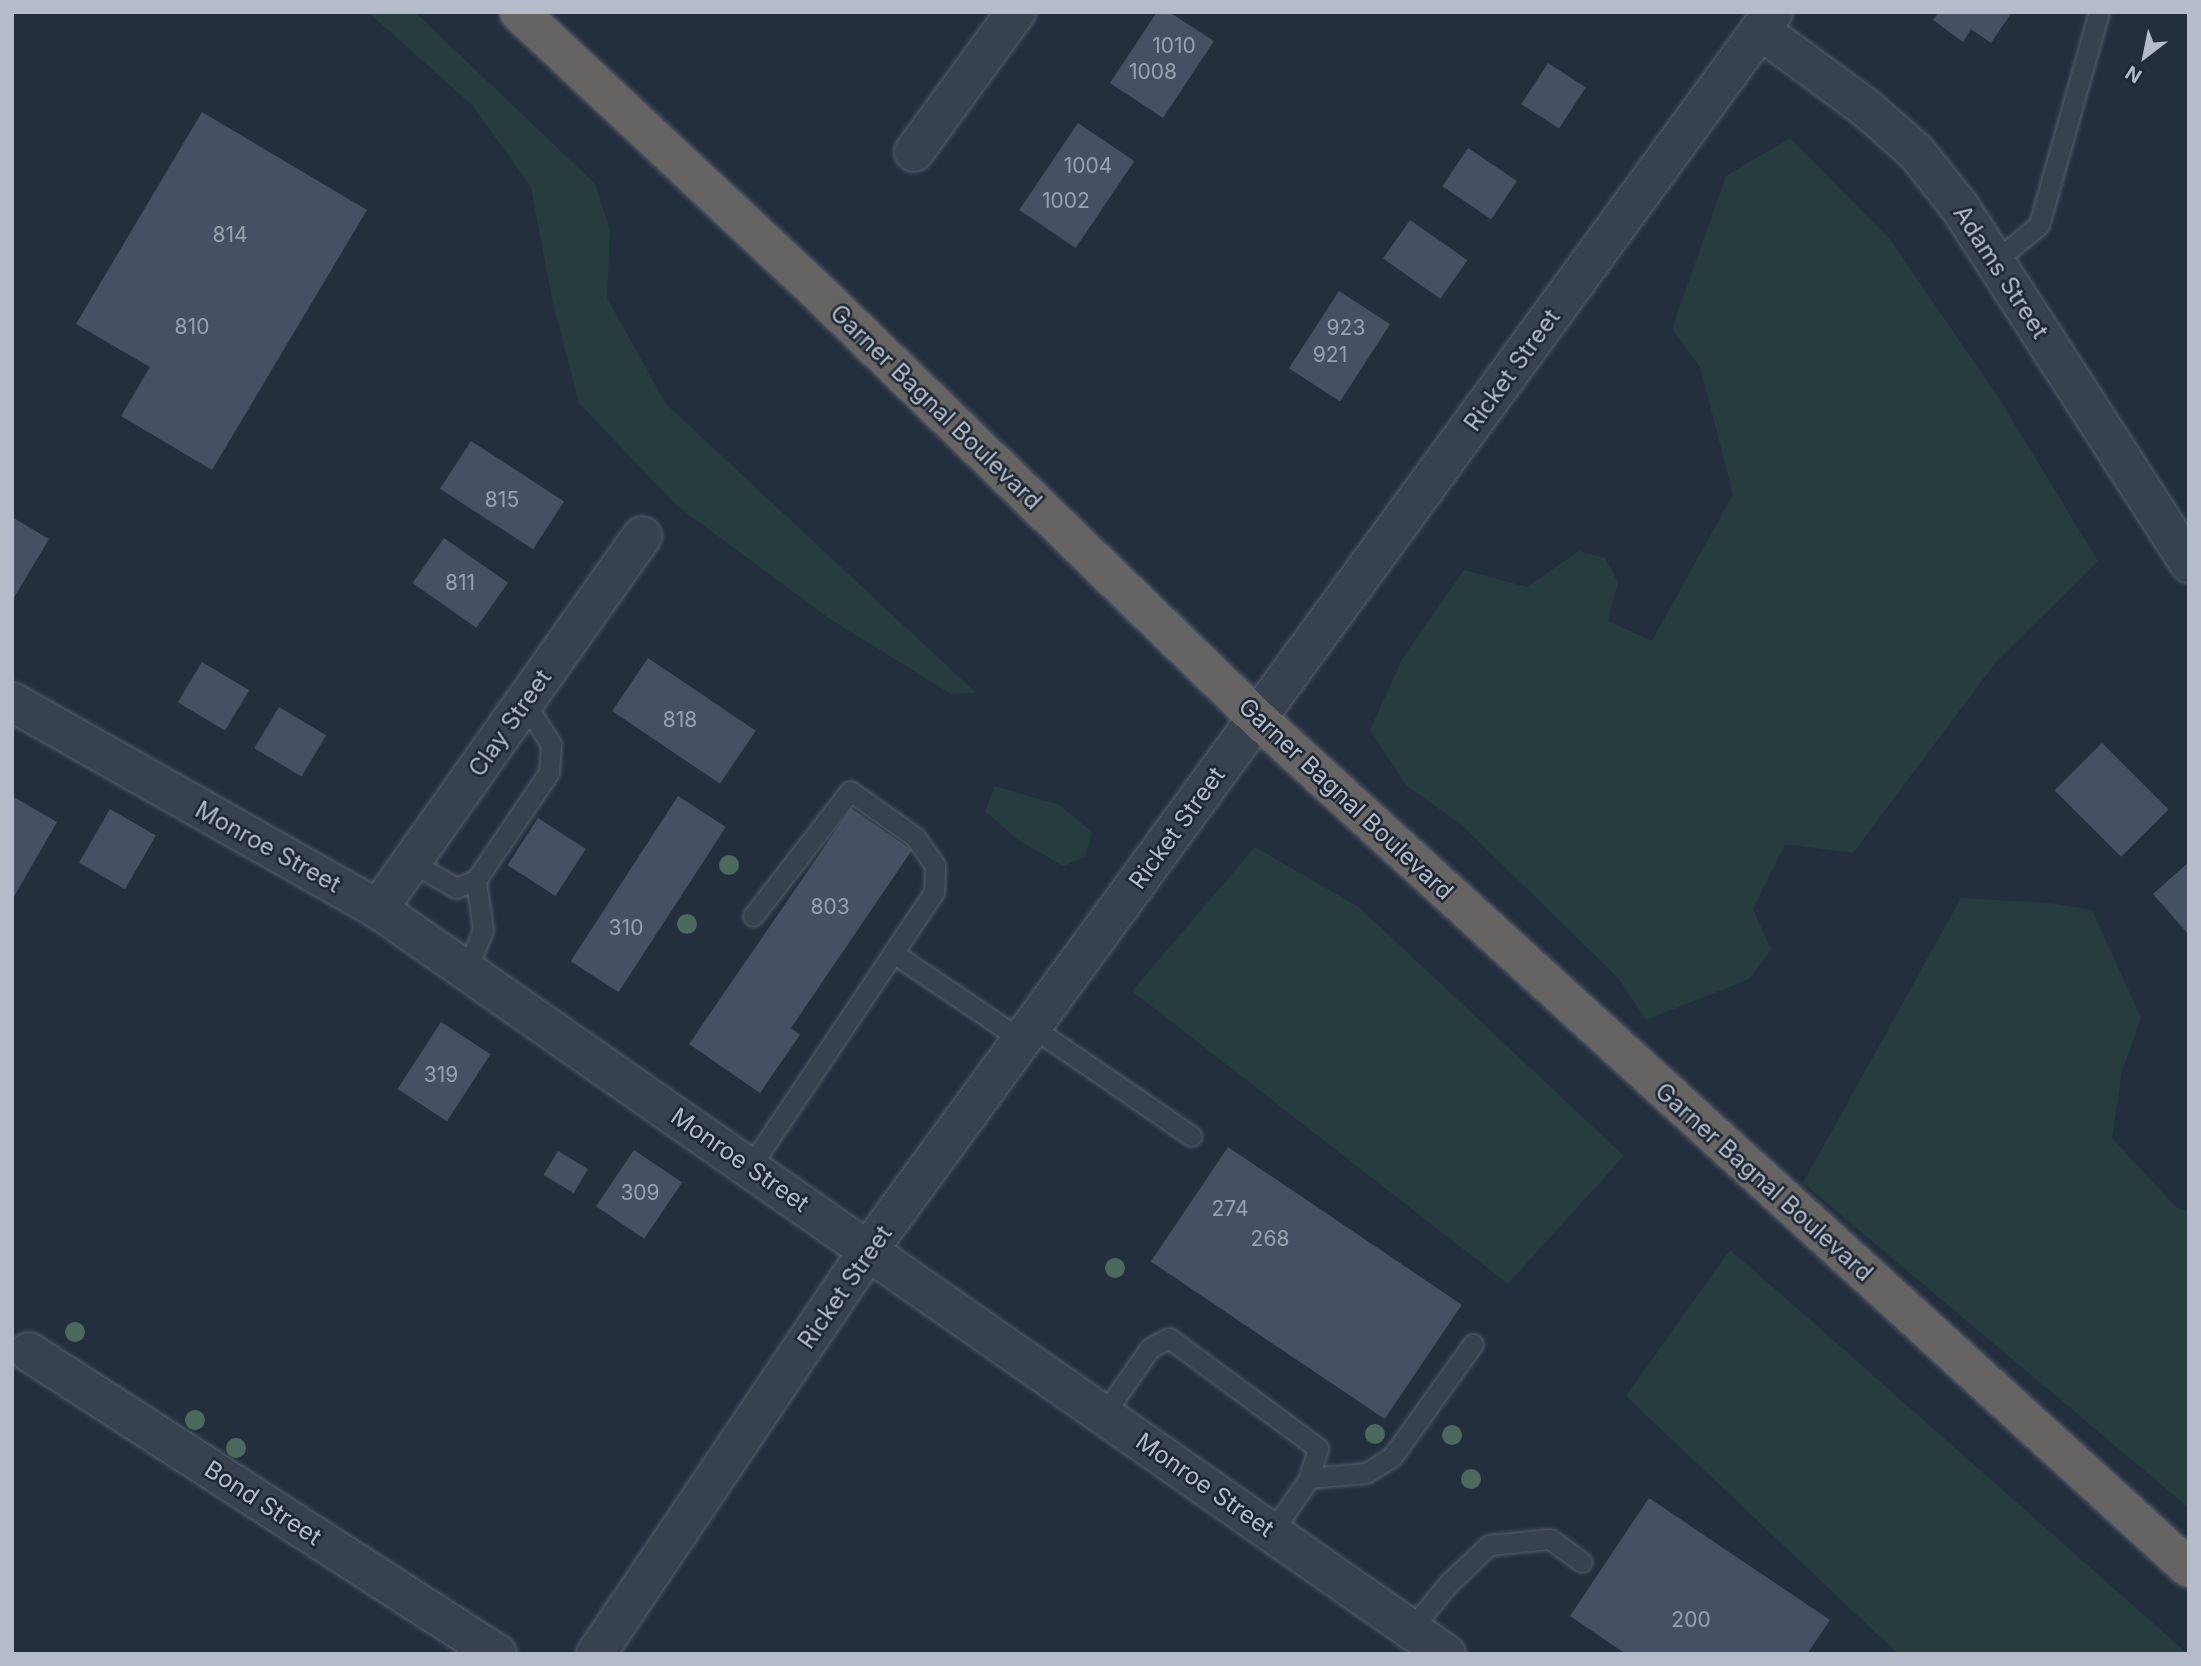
<!DOCTYPE html>
<html>
<head>
<meta charset="utf-8">
<style>
	body { margin:0 }
	#map { position:relative; width:2201px; height:1666px; overflow:hidden; background:#242f3e; font-family:Inter,sans-serif }
	div>[style] { position:absolute }
	.green>* { inset:0; background:#263c3f }
	.building>* { inset:0; background:#455162; transform-origin:0 0 }
	.roads { filter:drop-shadow(0 0 2px #565f6c) drop-shadow(0 0 2px #565f6c) }
	.service>* { height:19px; margin:-9.5px; padding:0 9.5px; transform-origin:9.5px; border-radius:9.5px; background:#38414e }
	.minor>* { height:38px; margin:-19px; padding:0 19px; transform-origin:19px; border-radius:19px; background:#38414e }
	.trunk>* { height:38px; margin:-19px; padding:0 19px; transform-origin:19px; border-radius:19px; background:#656462 }
	.trees>* { width:20px; height:20px; margin:-10px; border-radius:50%; background:#4b6a5d }
	span { translate:-50% -50%; white-space:nowrap; text-align:center; line-height:1.15; -webkit-text-stroke:5px #1d2633; paint-order:stroke }
	.number-label { font-size:21px; color:#98a1af }
	.number-label span { -webkit-text-stroke-width:0 }
	.street-label { font-size:24px; color:#b4bcc9 }
	.frame { position:absolute; inset:0; border:14px solid #b4bcc9; pointer-events:none }
	.north { position:absolute; left:2110px; top:21px; width:70px; height:70px; -webkit-text-stroke:5px #1d2633; paint-order:stroke; rotate:212deg; font-size:19px; font-weight:700; line-height:28px; text-align:center; color:#b4bcc9 }
	.north::after { content:''; display:block; margin:auto; width:24px; height:32px; background:#b4bcc9; clip-path:polygon(50% 0,100% 100%,50% 72%,0 100%) }
</style>
</head>
<body>
<div id="map">
	<div class="green">
		<i style="clip-path:polygon(368px 12px,415px 12px,595px 184px,610px 230px,607px 298px,666px 404px,976px 693px,951px 694px,830px 619px,677px 506px,579px 403px,552px 299px,531px 187px,472px 105px)"></i>
		<i style="clip-path:polygon(1790px 138px,1889px 238px,2000px 400px,2098px 561px,1996px 662px,1853px 853px,1785px 844px,1753px 909px,1771px 950px,1749px 979px,1646px 1020px,1618px 978px,1463px 826px,1407px 786px,1370px 730px,1402px 659px,1464px 570px,1527px 587px,1579px 551px,1605px 558px,1618px 582px,1608px 621px,1652px 641px,1733px 494px,1700px 367px,1672px 329px,1726px 176px)"></i>
		<i style="clip-path:polygon(995px 786px,1059px 805px,1092px 832px,1085px 857px,1063px 866px,1017px 839px,985px 811px)"></i>
		<i style="clip-path:polygon(1255px 847px,1359px 907px,1624px 1156px,1508px 1284px,1132px 991px)"></i>
		<i style="clip-path:polygon(1961px 898px,2048px 903px,2092px 910px,2141px 1018px,2122px 1071px,2112px 1138px,2176px 1207px,2189px 1212px,2189px 1508px,1803px 1183px)"></i>
		<i style="clip-path:polygon(1730px 1250px,1790px 1302px,2188px 1654px,1898px 1654px,1626px 1396px)"></i>
	</div>
	<div class="building">
		<i style="clip-path:polygon(1157px 12px,1169px 12px,1214px 41px,1163px 118px,1110px 83px)"></i>
		<i style="clip-path:polygon(1939px 12px,2012px 12px,1991px 43px,1971px 29px,1963px 42px,1933px 20px)"></i>
		<i style="left:1548px;top:63px;width:45px;height:49px;rotate:33deg"></i>
		<i style="clip-path:polygon(202px 112px,367px 210px,212px 470px,121px 416px,150px 367px,76px 324px)"></i>
		<i style="left:1078px;top:123px;width:68px;height:105px;rotate:34deg"></i>
		<i style="left:1468px;top:148px;width:59px;height:46px;rotate:34deg"></i>
		<i style="left:1410px;top:220px;width:70px;height:47px;rotate:35deg"></i>
		<i style="left:1339px;top:291px;width:61px;height:92px;rotate:33deg"></i>
		<i style="left:471px;top:441px;width:111px;height:57px;rotate:33deg"></i>
		<i style="clip-path:polygon(12px 517px,49px 539px,12px 601px)"></i>
		<i style="left:444px;top:538px;width:78px;height:55px;rotate:35deg"></i>
		<i style="left:648px;top:658px;width:130px;height:64px;rotate:34deg"></i>
		<i style="left:202px;top:662px;width:55px;height:47px;rotate:31deg"></i>
		<i style="left:279px;top:707px;width:55px;height:48px;rotate:31deg"></i>
		<i style="left:2102px;top:743px;width:94px;height:67px;rotate:45deg"></i>
		<i style="clip-path:polygon(12px 796px,57px 822px,12px 900px)"></i>
		<i style="left:678px;top:796px;width:57px;height:197px;rotate:33deg"></i>
		<i style="clip-path:polygon(851px 808px,912px 850px,791px 1028px,800px 1035px,760px 1093px,689px 1044px)"></i>
		<i style="left:110px;top:809px;width:53px;height:62px;rotate:30deg"></i>
		<i style="left:538px;top:818px;width:57px;height:56px;rotate:33deg"></i>
		<i style="clip-path:polygon(2189px 862px,2189px 935px,2153px 894px)"></i>
		<i style="left:441px;top:1022px;width:59px;height:80px;rotate:33deg"></i>
		<i style="left:1228px;top:1147px;width:282px;height:138px;rotate:34deg"></i>
		<i style="left:634px;top:1150px;width:58px;height:68px;rotate:34deg"></i>
		<i style="left:558px;top:1151px;width:35px;height:28px;rotate:31deg"></i>
		<i style="clip-path:polygon(1649px 1498px,1830px 1620px,1807px 1654px,1626px 1654px,1570px 1616px)"></i>
	</div>
	<div class="roads">
		<div class="service">
			<i style="left:1995px;top:261px;width:57px;rotate:-39.3deg"></i>
			<i style="left:2039px;top:225px;width:221px;rotate:-74.3deg"></i>
			<i style="left:411px;top:862px;width:52px;rotate:30deg"></i>
			<i style="left:456px;top:888px;width:22px;rotate:-22deg"></i>
			<i style="left:476px;top:880px;width:130px;rotate:-55.9deg"></i>
			<i style="left:549px;top:772px;width:28px;rotate:-86deg"></i>
			<i style="left:551px;top:744px;width:50px;rotate:-122.7deg"></i>
			<i style="left:753px;top:916px;width:158px;rotate:-52.2deg"></i>
			<i style="left:850px;top:791px;width:80px;rotate:35.3deg"></i>
			<i style="left:915px;top:837px;width:35px;rotate:55deg"></i>
			<i style="left:935px;top:866px;width:26px;rotate:92deg"></i>
			<i style="left:934px;top:892px;width:73px;rotate:123.9deg"></i>
			<i style="left:467px;top:970px;width:43px;rotate:-68.2deg"></i>
			<i style="left:483px;top:930px;width:50px;rotate:-98deg"></i>
			<i style="left:1032px;top:1027px;width:193px;rotate:34.4deg"></i>
			<i style="left:750px;top:1167px;width:257px;rotate:-56.2deg"></i>
			<i style="left:893px;top:953px;width:156px;rotate:34deg"></i>
			<i style="left:1104px;top:1414px;width:80px;rotate:-55.1deg"></i>
			<i style="left:1150px;top:1348px;width:21px;rotate:-28deg"></i>
			<i style="left:1169px;top:1338px;width:185px;rotate:36.4deg"></i>
			<i style="left:1318px;top:1448px;width:34px;rotate:107deg"></i>
			<i style="left:1308px;top:1480px;width:63px;rotate:124.7deg"></i>
			<i style="left:1309px;top:1478px;width:57px;rotate:-5deg"></i>
			<i style="left:1366px;top:1473px;width:31px;rotate:-32deg"></i>
			<i style="left:1392px;top:1457px;width:139px;rotate:-54.4deg"></i>
			<i style="left:1411px;top:1629px;width:58px;rotate:-50.6deg"></i>
			<i style="left:1448px;top:1584px;width:57px;rotate:-43.6deg"></i>
			<i style="left:1489px;top:1545px;width:61px;rotate:-5.6deg"></i>
			<i style="left:1550px;top:1539px;width:39px;rotate:36deg"></i>
		</div>
		<div class="minor">
			<i style="left:1760px;top:30px;width:130px;rotate:36.3deg"></i>
			<i style="left:1865px;top:107px;width:68px;rotate:41.4deg"></i>
			<i style="left:1916px;top:152px;width:69px;rotate:51.5deg"></i>
			<i style="left:1959px;top:206px;width:425px;rotate:57.2deg"></i>
			<i style="left:914px;top:152px;width:173px;rotate:-53.9deg"></i>
			<i style="left:12px;top:702px;width:420px;rotate:29.5deg"></i>
			<i style="left:378px;top:909px;width:1302px;rotate:34.9deg"></i>
			<i style="left:378px;top:909px;width:457px;rotate:-54.7deg"></i>
			<i style="left:29px;top:1352px;width:557px;rotate:32.83deg"></i>
			<i style="left:596px;top:1654px;width:488px;rotate:-56deg"></i>
			<i style="left:869px;top:1249px;width:1532px;rotate:-53.84deg"></i>
		</div>
		<div class="trunk">
			<i style="left:519px;top:12px;width:407px;rotate:43.1deg"></i>
			<i style="left:816px;top:290px;width:615px;rotate:44.14deg"></i>
			<i style="left:1257px;top:718px;width:1261px;rotate:42.37deg"></i>
		</div>
	</div>
	<div class="trees">
		<i style="left:729px;top:865px"></i>
		<i style="left:687px;top:924px"></i>
		<i style="left:1115px;top:1268px"></i>
		<i style="left:75px;top:1332px"></i>
		<i style="left:195px;top:1420px"></i>
		<i style="left:1375px;top:1434px"></i>
		<i style="left:1452px;top:1435px"></i>
		<i style="left:236px;top:1448px"></i>
		<i style="left:1471px;top:1479px"></i>
	</div>
	<div class="number-label">
		<span style="left:1174px;top:46px">1010</span>
		<span style="left:1153px;top:72px">1008</span>
		<span style="left:1088px;top:166px">1004</span>
		<span style="left:1066px;top:201px">1002</span>
		<span style="left:230px;top:235px">814</span>
		<span style="left:192px;top:327px">810</span>
		<span style="left:1346px;top:328px">923</span>
		<span style="left:1330px;top:355px">921</span>
		<span style="left:502px;top:500px">815</span>
		<span style="left:460px;top:583px">811</span>
		<span style="left:680px;top:720px">818</span>
		<span style="left:830px;top:907px">803</span>
		<span style="left:626px;top:928px">310</span>
		<span style="left:441px;top:1075px">319</span>
		<span style="left:640px;top:1193px">309</span>
		<span style="left:1230px;top:1209px">274</span>
		<span style="left:1270px;top:1239px">268</span>
		<span style="left:1691px;top:1620px">200</span>
	</div>
	<div class="street-label">
		<span style="left:2001px;top:272px;rotate:57deg">Adams Street</span>
		<span style="left:1512px;top:370px;rotate:-54deg">Ricket Street</span>
		<span style="left:936px;top:407px;rotate:44deg">Garner Bagnal Boulevard</span>
		<span style="left:510px;top:723px;rotate:-55deg">Clay Street</span>
		<span style="left:1346px;top:799px;rotate:43deg">Garner Bagnal Boulevard</span>
		<span style="left:1177px;top:828px;rotate:-54deg">Ricket Street</span>
		<span style="left:268px;top:847px;rotate:29deg">Monroe Street</span>
		<span style="left:740px;top:1160px;rotate:35deg">Monroe Street</span>
		<span style="left:1764px;top:1182px;rotate:42deg">Garner Bagnal Boulevard</span>
		<span style="left:845px;top:1287px;rotate:-55deg">Ricket Street</span>
		<span style="left:1205px;top:1485px;rotate:35deg">Monroe Street</span>
		<span style="left:263px;top:1503px;rotate:33deg">Bond Street</span>
	</div>
	<div class="frame"></div>
	<div class="north">N</div>
</div>
</body>
</html>
